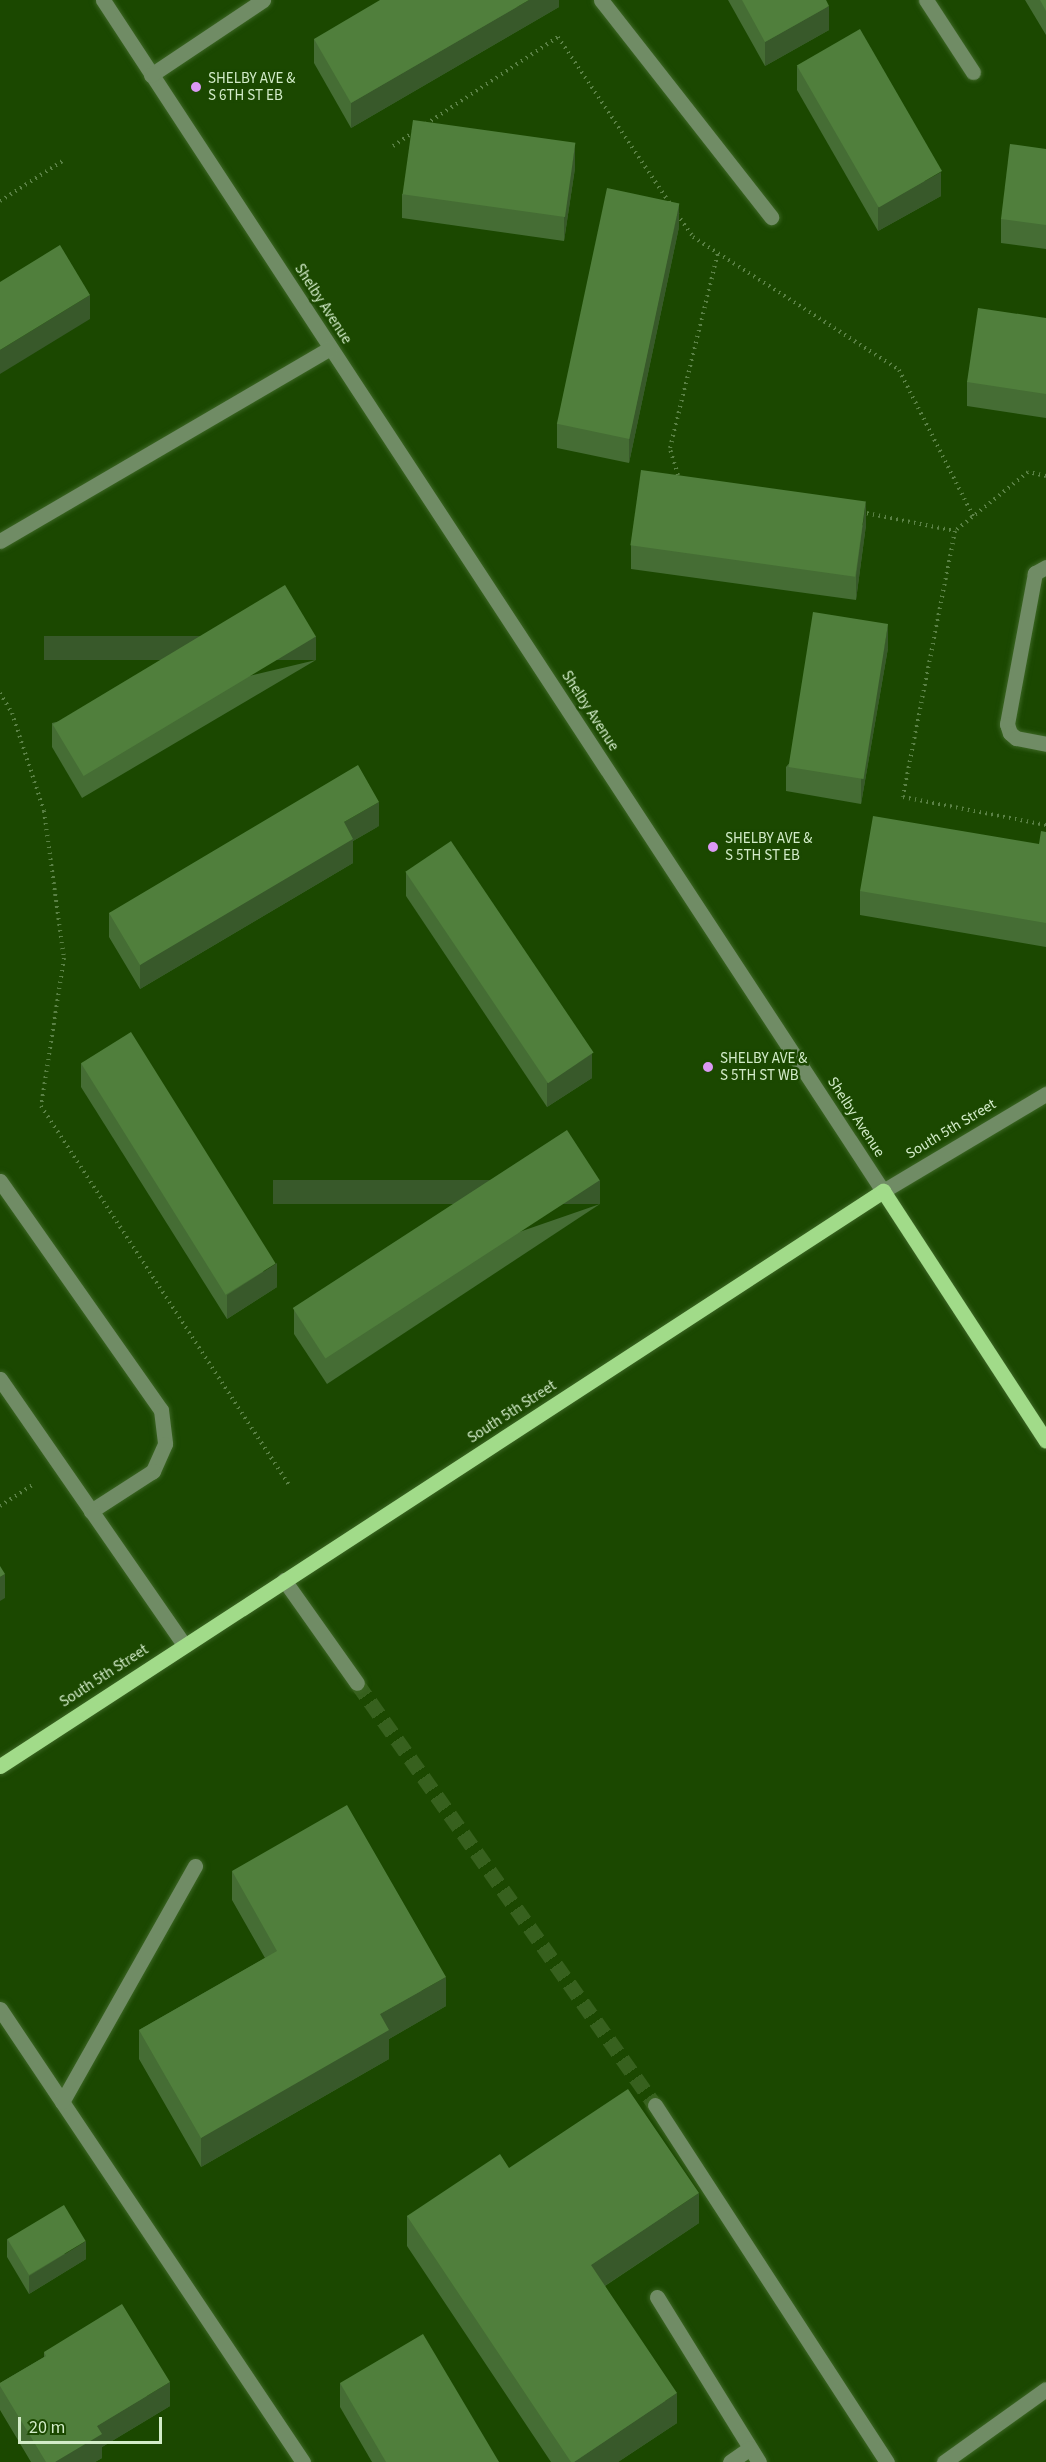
<!DOCTYPE html>
<html>
<head>
<meta charset="utf-8">
<style>
	body { margin:0 }
	#map { position:relative; width:1046px; height:2462px; overflow:hidden; background:#1b4800; font-family:"Source Sans 3",sans-serif }
	div>[style] { position:absolute }
	.minor-tunnel>* { height:15px; margin-top:-7.5px; transform-origin:0; background:repeating-linear-gradient(90deg,#37611e 0 15px,transparent 0 23px) }
	.path>* { height:4px; margin-top:-2px; transform-origin:0; background:repeating-linear-gradient(90deg,#5a8145 0 1.5px,transparent 0 6px) }
	.roads { filter:drop-shadow(0 0 2px #3c6624) drop-shadow(0 0 2px #3c6624) }
	.minor>* { height:15px; margin:-7.5px; padding:0 7.5px; transform-origin:7.5px; border-radius:7.5px; background:#708c65 }
	.major>* { height:15px; margin:-7.5px; padding:0 7.5px; transform-origin:7.5px; border-radius:7.5px; background:#a1db89 }
	.wall>* { inset:0; background:#456d34 }
	.shaded-wall>* { inset:0; background:#38592a; transform-origin:0 0 }
	.building>* { inset:0; background:#507f3c; transform-origin:0 0 }
	.dots>* { width:16px; height:16px; translate:-50% -50%; box-sizing:border-box; border:3px solid #1b4800; border-radius:50% }
	span { translate:-50% -50%; white-space:nowrap; text-align:center; line-height:1.15; -webkit-text-stroke:5px #1b4800; paint-order:stroke }
	.poi-label { font-size:15px; color:#d3ecc9 }
	.left { translate:0 -50%; text-align:left }
	.street-label { font-size:15px; color:#d3ecc9 }
	.scale { position:absolute; left:18px; top:2417px; width:144px; height:27px; box-sizing:border-box; border:3px solid #d3ecc9; border-top:0; padding-left:8px; font-size:18px; line-height:21px; white-space:nowrap; color:#d3ecc9; -webkit-text-stroke:4px #1b4800; paint-order:stroke }
</style>
</head>
<body>
<div id="map">
	<div class="minor-tunnel">
		<i style="left:357px;top:1683px;width:517px;rotate:54.77deg"></i>
	</div>
	<div class="path">
		<i style="left:426px;top:124px;width:158px;rotate:-33.4deg"></i>
		<i style="left:558px;top:37px;width:202px;rotate:56.1deg"></i>
		<i style="left:393px;top:146px;width:25px;rotate:-34deg"></i>
		<i style="left:0;top:201px;width:76px;rotate:-32.6deg"></i>
		<i style="left:677px;top:214px;width:28px;rotate:55deg"></i>
		<i style="left:693px;top:237px;width:245px;rotate:32.8deg"></i>
		<i style="left:899px;top:370px;width:164px;rotate:63.1deg"></i>
		<i style="left:678px;top:475px;width:28px;rotate:-107deg"></i>
		<i style="left:670px;top:448px;width:201px;rotate:-76.2deg"></i>
		<i style="left:1046px;top:476px;width:18px;rotate:-167deg"></i>
		<i style="left:1028px;top:472px;width:94px;rotate:141.1deg"></i>
		<i style="left:955px;top:531px;width:271px;rotate:101.1deg"></i>
		<i style="left:903px;top:797px;width:146px;rotate:11.1deg"></i>
		<i style="left:861px;top:512px;width:96px;rotate:11.4deg"></i>
		<i style="left:0;top:693px;width:23px;rotate:59deg"></i>
		<i style="left:12px;top:713px;width:103px;rotate:71.9deg"></i>
		<i style="left:44px;top:811px;width:148px;rotate:82.3deg"></i>
		<i style="left:64px;top:958px;width:150px;rotate:98.8deg"></i>
		<i style="left:41px;top:1106px;width:452px;rotate:56.8deg"></i>
		<i style="left:0;top:1506px;width:38px;rotate:-33deg"></i>
	</div>
	<div class="roads">
		<div class="minor">
			<i style="left:103px;top:0;width:1424px;rotate:56.78deg"></i>
			<i style="left:883px;top:1191px;width:190px;rotate:-30.8deg"></i>
			<i style="left:601px;top:0;width:276px;rotate:51.9deg"></i>
			<i style="left:926px;top:0;width:86px;rotate:56.9deg"></i>
			<i style="left:151px;top:75px;width:135px;rotate:-33.8deg"></i>
			<i style="left:0;top:541px;width:382px;rotate:-30.3deg"></i>
			<i style="left:1046px;top:567px;width:13px;rotate:151deg"></i>
			<i style="left:1035px;top:573px;width:154px;rotate:100.5deg"></i>
			<i style="left:1007px;top:724px;width:9px;rotate:72deg"></i>
			<i style="left:1010px;top:733px;width:8px;rotate:40deg"></i>
			<i style="left:1016px;top:738px;width:31px;rotate:11deg"></i>
			<i style="left:0;top:1181px;width:280px;rotate:54.9deg"></i>
			<i style="left:161px;top:1410px;width:34px;rotate:83deg"></i>
			<i style="left:165px;top:1444px;width:30px;rotate:114deg"></i>
			<i style="left:153px;top:1471px;width:74px;rotate:147.2deg"></i>
			<i style="left:0;top:1379px;width:323px;rotate:55.3deg"></i>
			<i style="left:284px;top:1580px;width:126px;rotate:54.7deg"></i>
			<i style="left:0;top:2009px;width:545px;rotate:56.22deg"></i>
			<i style="left:62px;top:2102px;width:271px;rotate:-60.6deg"></i>
			<i style="left:655px;top:2105px;width:426px;rotate:57deg"></i>
			<i style="left:657px;top:2297px;width:194px;rotate:58.3deg"></i>
			<i style="left:730px;top:2462px;width:24px;rotate:-35deg"></i>
			<i style="left:944px;top:2462px;width:125px;rotate:-35.6deg"></i>
		</div>
		<div class="major">
			<i style="left:0;top:1766px;width:1054px;rotate:-33.07deg"></i>
			<i style="left:883px;top:1191px;width:298px;rotate:56.9deg"></i>
		</div>
	</div>
	<div class="wall">
		<i style="clip-path:polygon(559px 0,559px 7px,351px 128px,314px 63px,314px 39px)"></i>
		<i style="clip-path:polygon(728px 0,826px 0,829px 30px,765px 66px)"></i>
		<i style="clip-path:polygon(1025px 0,1046px 0,1046px 35px)"></i>
		<i style="clip-path:polygon(797px 66px,941px 196px,878px 231px,797px 90px)"></i>
		<i style="clip-path:polygon(1046px 149px,1046px 249px,1001px 243px,1001px 219px)"></i>
		<i style="clip-path:polygon(575px 168px,564px 241px,402px 218px,402px 194px)"></i>
		<i style="clip-path:polygon(679px 227px,629px 463px,557px 448px,557px 424px)"></i>
		<i style="clip-path:polygon(1046px 318px,1046px 418px,967px 406px,967px 382px)"></i>
		<i style="clip-path:polygon(866px 525px,856px 600px,631px 569px,631px 545px)"></i>
		<i style="clip-path:polygon(888px 648px,861px 804px,786px 791px,786px 767px)"></i>
		<i style="clip-path:polygon(316px 660px,82px 798px,52px 747px,52px 723px)"></i>
		<i style="clip-path:polygon(379px 826px,353px 841px,353px 863px,140px 989px,109px 937px,109px 913px)"></i>
		<i style="clip-path:polygon(1046px 832px,1046px 947px,860px 915px,860px 891px,1039px 844px)"></i>
		<i style="clip-path:polygon(406px 872px,592px 1078px,547px 1107px,406px 896px)"></i>
		<i style="clip-path:polygon(81px 1063px,277px 1287px,227px 1319px,81px 1087px)"></i>
		<i style="clip-path:polygon(600px 1204px,327px 1384px,294px 1334px,294px 1310px)"></i>
		<i style="clip-path:polygon(232px 1871px,446px 2006px,389px 2039px,389px 2059px,201px 2167px,139px 2059px,139px 2030px,265px 1958px,232px 1900px)"></i>
		<i style="clip-path:polygon(509px 2168px,699px 2223px,605px 2286px,677px 2423px,618px 2462px,551px 2462px,407px 2246px,407px 2216px)"></i>
		<i style="clip-path:polygon(7px 2239px,86px 2259px,29px 2294px,7px 2257px)"></i>
		<i style="clip-path:polygon(44px 2352px,170px 2406px,102px 2447px,102px 2458px,95px 2462px,31px 2462px,0 2410px,0 2383px,44px 2357px)"></i>
		<i style="clip-path:polygon(340px 2383px,499px 2462px,372px 2462px,340px 2407px)"></i>
	</div>
	<div class="shaded-wall">
		<i style="clip-path:polygon(529px 0,559px 0,559px 7px,351px 128px,351px 103px)"></i>
		<i style="clip-path:polygon(829px 6px,829px 30px,765px 66px,765px 42px)"></i>
		<i style="clip-path:polygon(575px 144px,575px 168px,564px 241px,564px 217px)"></i>
		<i style="clip-path:polygon(941px 172px,941px 196px,878px 231px,878px 207px)"></i>
		<i style="clip-path:polygon(679px 203px,679px 227px,629px 463px,629px 439px)"></i>
		<i style="clip-path:polygon(90px 295px,90px 319px,0 374px,0 350px)"></i>
		<i style="clip-path:polygon(866px 500px,866px 525px,856px 600px,856px 576px)"></i>
		<i style="clip-path:polygon(888px 624px,888px 648px,861px 804px,861px 780px)"></i>
		<i style="left:316px;top:636px;width:24px;height:272px;rotate:90deg"></i>
		<i style="clip-path:polygon(379px 802px,379px 826px,353px 841px,353px 863px,140px 989px,140px 965px,344px 822px)"></i>
		<i style="clip-path:polygon(592px 1053px,592px 1078px,547px 1107px,547px 1083px)"></i>
		<i style="left:600px;top:1180px;width:24px;height:327px;rotate:90deg"></i>
		<i style="clip-path:polygon(277px 1263px,277px 1287px,227px 1319px,227px 1295px)"></i>
		<i style="clip-path:polygon(5px 1574px,5px 1598px,0 1601px,0 1577px)"></i>
		<i style="clip-path:polygon(446px 1977px,446px 2006px,389px 2039px,389px 2059px,201px 2167px,201px 2138px,380px 2014px)"></i>
		<i style="clip-path:polygon(699px 2193px,699px 2223px,591px 2295px,591px 2265px)"></i>
		<i style="clip-path:polygon(86px 2241px,86px 2259px,29px 2294px,29px 2276px)"></i>
		<i style="clip-path:polygon(170px 2382px,170px 2406px,102px 2447px,102px 2458px,95px 2462px,55px 2462px,97px 2426px)"></i>
		<i style="clip-path:polygon(677px 2393px,677px 2423px,618px 2462px,574px 2462px)"></i>
	</div>
	<div class="building">
		<i style="clip-path:polygon(380px 0,529px 0,351px 103px,314px 39px)"></i>
		<i style="clip-path:polygon(742px 0,826px 0,829px 6px,765px 42px)"></i>
		<i style="clip-path:polygon(1040px 0,1046px 0,1046px 11px)"></i>
		<i style="left:860px;top:29px;width:164px;height:73px;rotate:60deg"></i>
		<i style="left:413px;top:120px;width:164px;height:75px;rotate:8deg"></i>
		<i style="clip-path:polygon(1010px 144px,1046px 149px,1046px 225px,1001px 219px)"></i>
		<i style="left:607px;top:188px;width:74px;height:241px;rotate:12deg"></i>
		<i style="clip-path:polygon(60px 245px,90px 295px,0 350px,0 282px)"></i>
		<i style="clip-path:polygon(978px 308px,1046px 318px,1046px 394px,967px 382px)"></i>
		<i style="left:641px;top:470px;width:227px;height:76px;rotate:8deg"></i>
		<i style="left:285px;top:585px;width:60px;height:271px;rotate:59deg"></i>
		<i style="left:813px;top:612px;width:76px;height:157px;rotate:9deg"></i>
		<i style="clip-path:polygon(358px 765px,379px 802px,344px 822px,353px 839px,140px 965px,109px 913px)"></i>
		<i style="clip-path:polygon(873px 816px,1039px 844px,1041px 831px,1046px 832px,1046px 923px,860px 891px)"></i>
		<i style="left:451px;top:841px;width:255px;height:55px;rotate:56deg"></i>
		<i style="left:131px;top:1032px;width:273px;height:59px;rotate:58deg"></i>
		<i style="left:567px;top:1130px;width:60px;height:327px;rotate:57deg"></i>
		<i style="clip-path:polygon(0 1566px,5px 1574px,0 1577px)"></i>
		<i style="clip-path:polygon(347px 1805px,446px 1977px,380px 2014px,389px 2030px,201px 2138px,139px 2030px,277px 1951px,232px 1871px)"></i>
		<i style="clip-path:polygon(628px 2089px,699px 2193px,591px 2265px,677px 2393px,574px 2462px,571px 2462px,407px 2216px,500px 2154px,509px 2168px)"></i>
		<i style="left:64px;top:2205px;width:42px;height:66px;rotate:59deg"></i>
		<i style="clip-path:polygon(122px 2304px,170px 2382px,97px 2426px,102px 2434px,55px 2462px,46px 2462px,0 2386px,0 2383px,46px 2356px,44px 2352px)"></i>
		<i style="clip-path:polygon(423px 2334px,499px 2462px,386px 2462px,340px 2383px)"></i>
	</div>
	<div class="dots">
		<i style="left:196px;top:87px;background:#dc99f4"></i>
		<i style="left:713px;top:847px;background:#dc99f4"></i>
		<i style="left:708px;top:1067px;background:#dc99f4"></i>
	</div>
	<div class="poi-label">
		<span class="left" style="left:208px;top:87px">SHELBY AVE &amp;<br>S 6TH ST EB</span>
		<span class="left" style="left:725px;top:847px">SHELBY AVE &amp;<br>S 5TH ST EB</span>
		<span class="left" style="left:720px;top:1067px">SHELBY AVE &amp;<br>S 5TH ST WB</span>
	</div>
	<div class="street-label">
		<span style="left:323px;top:304px;rotate:57deg">Shelby Avenue</span>
		<span style="left:590px;top:711px;rotate:57deg">Shelby Avenue</span>
		<span style="left:856px;top:1117px;rotate:57deg">Shelby Avenue</span>
		<span style="left:951px;top:1129px;rotate:-31deg">South 5th Street</span>
		<span style="left:512px;top:1412px;rotate:-33deg">South 5th Street</span>
		<span style="left:104px;top:1676px;rotate:-33deg">South 5th Street</span>
	</div>
	<div class="scale">20 m</div>
</div>
</body>
</html>
